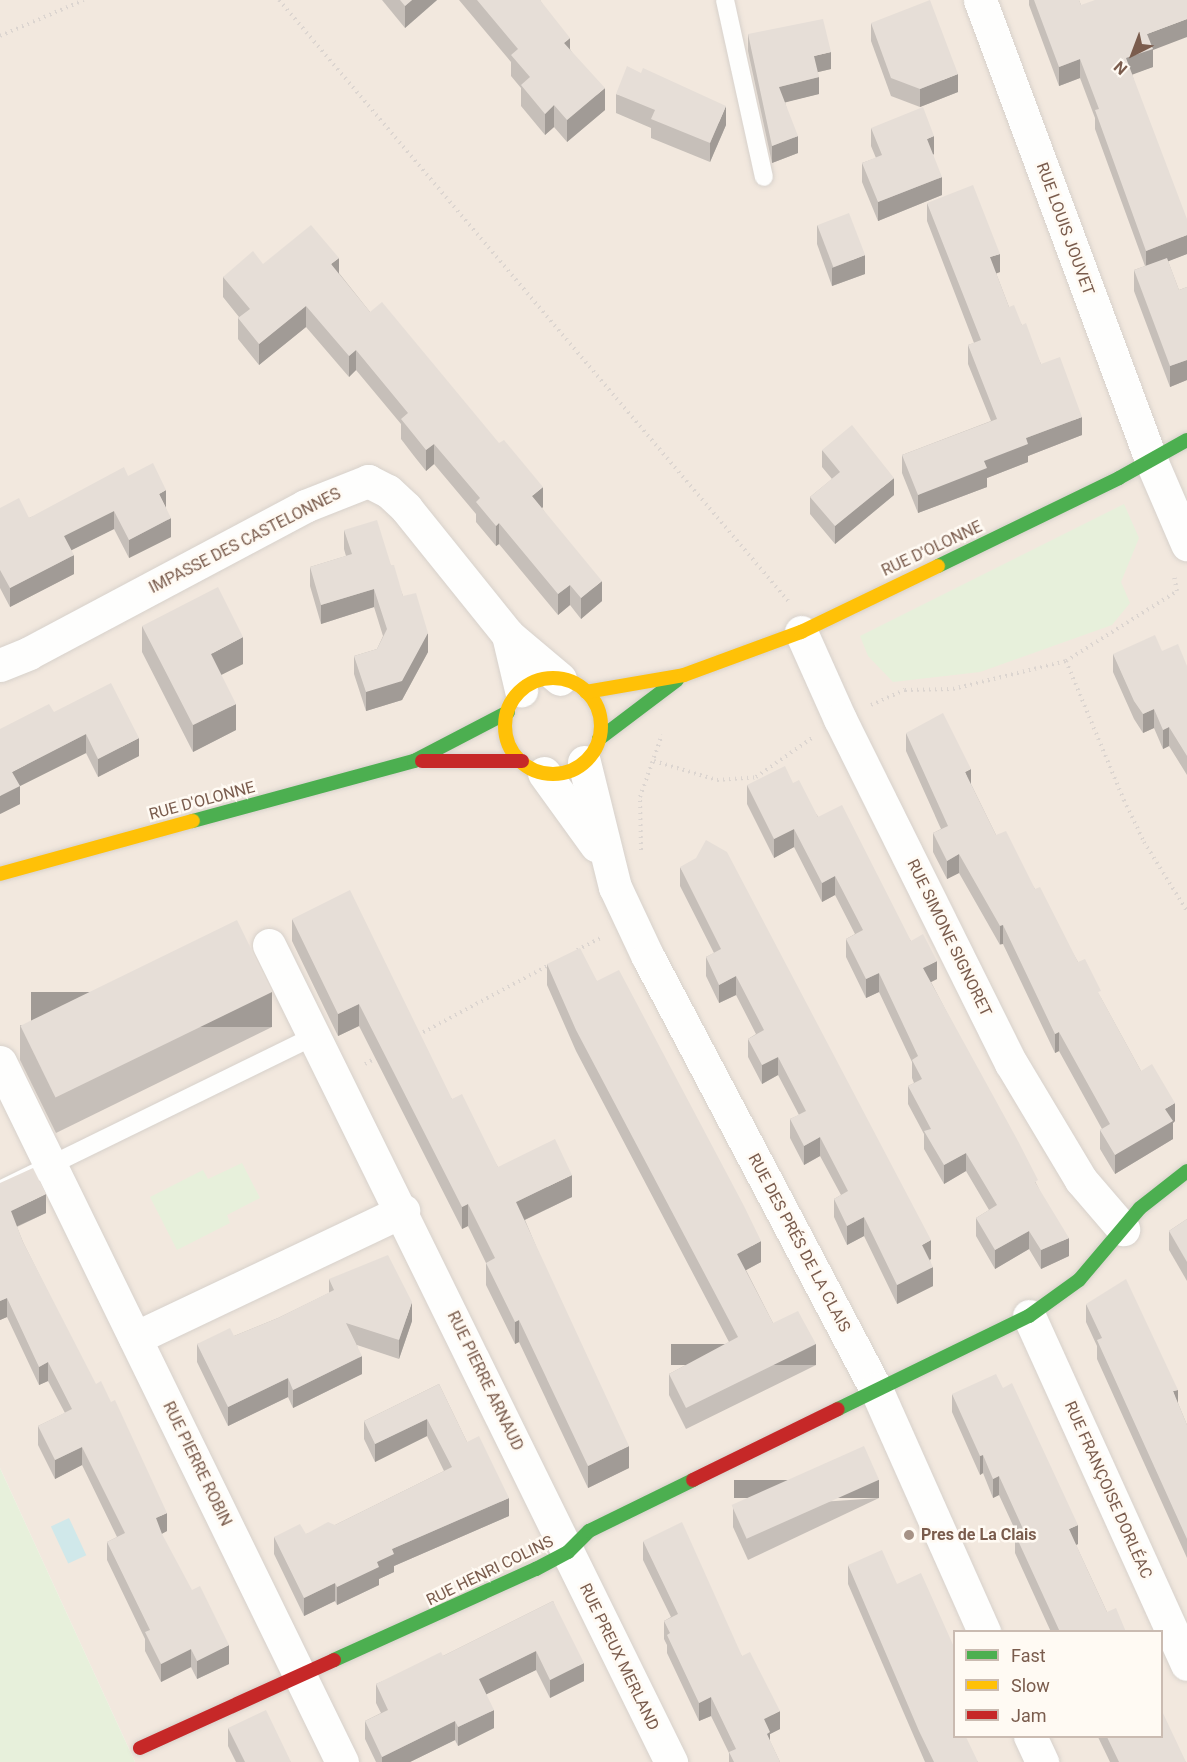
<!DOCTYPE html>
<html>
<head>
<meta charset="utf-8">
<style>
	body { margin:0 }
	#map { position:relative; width:1187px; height:1762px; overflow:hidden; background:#f9f5f0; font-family:Roboto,sans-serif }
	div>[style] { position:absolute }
	.residential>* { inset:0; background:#f2e8de }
	.green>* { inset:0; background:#e7f0db }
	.water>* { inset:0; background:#d0e8ea; transform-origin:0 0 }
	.path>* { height:4px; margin-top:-2px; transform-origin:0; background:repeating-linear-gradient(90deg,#dcd5d0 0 1.5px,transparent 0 6px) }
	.roads { filter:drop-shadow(0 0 2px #d7d1cb) drop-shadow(0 0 2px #d7d1cb) }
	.lane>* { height:18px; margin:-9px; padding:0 9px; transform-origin:9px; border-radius:9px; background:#fefefd }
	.street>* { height:33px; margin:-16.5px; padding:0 16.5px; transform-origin:16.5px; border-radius:16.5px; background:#fefefd }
	.fast>* { height:14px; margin:-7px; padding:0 7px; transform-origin:7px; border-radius:7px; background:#4caf50 }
	.slow>* { height:14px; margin:-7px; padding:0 7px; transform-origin:7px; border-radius:7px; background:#ffc107 }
	.slow>.ring { margin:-7px; padding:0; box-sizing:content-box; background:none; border:14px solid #ffc107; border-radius:50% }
	.jam>* { height:14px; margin:-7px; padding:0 7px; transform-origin:7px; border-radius:7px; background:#c62828 }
	.wall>* { inset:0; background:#c6bfb9 }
	.shaded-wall>* { inset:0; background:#a19b96; transform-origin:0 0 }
	.building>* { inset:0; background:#e6ded7; transform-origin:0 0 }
	.dots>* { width:16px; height:16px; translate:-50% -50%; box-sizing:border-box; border:3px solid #fffaf3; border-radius:50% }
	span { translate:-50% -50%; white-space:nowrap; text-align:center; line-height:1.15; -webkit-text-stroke:5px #fffaf3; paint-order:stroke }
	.street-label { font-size:16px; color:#7a5c4d }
	.poi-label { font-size:16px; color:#7a5c4d; font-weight:700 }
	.left { translate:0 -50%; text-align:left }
	.legend { position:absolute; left:953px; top:1630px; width:210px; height:108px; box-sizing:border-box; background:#fffaf3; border:2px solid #cabbb1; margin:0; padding:8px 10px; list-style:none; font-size:18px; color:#7a5c4d }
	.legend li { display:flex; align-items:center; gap:12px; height:30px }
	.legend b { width:30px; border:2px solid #cabbb1 }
	.north { position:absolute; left:1103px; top:24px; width:60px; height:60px; -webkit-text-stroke:4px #fffaf3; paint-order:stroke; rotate:222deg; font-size:16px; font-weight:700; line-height:24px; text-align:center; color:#7a5c4d }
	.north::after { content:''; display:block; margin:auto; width:21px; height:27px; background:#7a5c4d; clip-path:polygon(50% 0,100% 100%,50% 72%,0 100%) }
</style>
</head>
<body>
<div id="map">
	<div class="residential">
		<i style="clip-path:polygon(evenodd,0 0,1187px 0,1187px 1762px,135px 1762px,0 1468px,0 0,954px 1632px,1162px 1632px,1162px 1736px,954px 1736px,954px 1632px)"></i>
	</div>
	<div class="green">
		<i style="clip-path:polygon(1124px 504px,1139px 538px,1121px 582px,1130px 603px,1112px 625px,980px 672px,893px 682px,868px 656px,860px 636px)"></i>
		<i style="clip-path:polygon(242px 1163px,260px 1198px,227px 1215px,230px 1223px,177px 1250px,150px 1197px,203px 1170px,208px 1179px)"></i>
		<i style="clip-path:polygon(0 1468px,135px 1762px,0 1762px)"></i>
	</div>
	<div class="water">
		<i style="left:69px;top:1518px;width:41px;height:20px;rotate:65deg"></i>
	</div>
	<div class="path">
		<i style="left:279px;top:0;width:789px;rotate:49.73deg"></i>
		<i style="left:0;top:36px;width:91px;rotate:-23.2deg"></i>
		<i style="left:1066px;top:661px;width:151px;rotate:67.4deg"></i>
		<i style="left:1124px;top:800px;width:47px;rotate:64.5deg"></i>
		<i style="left:1144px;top:842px;width:81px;rotate:58.1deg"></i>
		<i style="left:871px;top:705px;width:37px;rotate:-24deg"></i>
		<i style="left:905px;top:690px;width:48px;rotate:-1.2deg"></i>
		<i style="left:953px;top:689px;width:116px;rotate:-13.9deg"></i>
		<i style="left:1066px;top:661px;width:131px;rotate:-32.2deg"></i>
		<i style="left:1177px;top:591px;width:16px;rotate:-101deg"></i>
		<i style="left:654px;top:761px;width:66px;rotate:16.8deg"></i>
		<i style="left:717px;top:780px;width:39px;rotate:-4deg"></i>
		<i style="left:756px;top:777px;width:68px;rotate:-34.9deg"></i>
		<i style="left:641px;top:850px;width:53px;rotate:-91.1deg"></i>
		<i style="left:640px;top:797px;width:66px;rotate:-70.5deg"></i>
		<i style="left:577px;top:950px;width:28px;rotate:-27deg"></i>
		<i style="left:418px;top:1035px;width:149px;rotate:-28.1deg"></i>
		<i style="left:365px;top:1064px;width:17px;rotate:-28deg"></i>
	</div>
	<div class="roads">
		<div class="lane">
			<i style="left:725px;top:0;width:181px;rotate:77.6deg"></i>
			<i style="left:0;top:1190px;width:350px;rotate:-26.1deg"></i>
		</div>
		<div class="street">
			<i style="left:980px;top:0;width:489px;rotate:69.6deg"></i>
			<i style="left:1150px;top:458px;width:94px;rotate:66.7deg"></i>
			<i style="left:801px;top:632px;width:95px;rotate:65.9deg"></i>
			<i style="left:840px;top:719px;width:384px;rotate:63.6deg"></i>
			<i style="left:1011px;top:1063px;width:136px;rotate:59.1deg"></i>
			<i style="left:1081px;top:1180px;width:65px;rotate:49.4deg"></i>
			<i style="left:508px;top:635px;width:57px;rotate:76.7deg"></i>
			<i style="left:0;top:665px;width:31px;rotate:-22deg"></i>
			<i style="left:29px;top:653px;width:313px;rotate:-28deg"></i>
			<i style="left:305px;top:506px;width:68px;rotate:-21.6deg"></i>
			<i style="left:368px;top:481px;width:22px;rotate:27deg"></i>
			<i style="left:388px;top:491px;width:25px;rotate:43deg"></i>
			<i style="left:406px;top:508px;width:163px;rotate:51.2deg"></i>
			<i style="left:508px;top:635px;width:68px;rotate:40.2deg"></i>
			<i style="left:584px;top:762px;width:129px;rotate:76.1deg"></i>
			<i style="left:615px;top:887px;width:77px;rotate:64.8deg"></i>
			<i style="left:648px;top:957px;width:488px;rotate:62.2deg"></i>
			<i style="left:876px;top:1389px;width:266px;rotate:66deg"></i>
			<i style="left:544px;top:773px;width:89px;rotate:54.2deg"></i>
			<i style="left:269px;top:945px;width:911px;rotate:63.8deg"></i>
			<i style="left:0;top:1062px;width:779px;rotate:63.96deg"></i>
			<i style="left:1029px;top:1316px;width:382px;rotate:65.6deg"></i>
			<i style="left:135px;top:1338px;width:297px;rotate:-25.4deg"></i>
			<i style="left:1030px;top:1736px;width:29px;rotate:65deg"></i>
		</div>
		<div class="fast">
			<i style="left:938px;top:566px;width:201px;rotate:-25.9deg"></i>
			<i style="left:1119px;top:478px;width:78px;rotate:-29.2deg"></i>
			<i style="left:599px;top:739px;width:98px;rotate:-37.1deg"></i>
			<i style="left:193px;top:821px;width:229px;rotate:-15.2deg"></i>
			<i style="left:414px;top:761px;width:106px;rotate:-27.5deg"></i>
			<i style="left:838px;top:1409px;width:212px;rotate:-26deg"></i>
			<i style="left:1029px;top:1316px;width:62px;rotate:-35.8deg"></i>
			<i style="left:1079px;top:1280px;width:94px;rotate:-49.7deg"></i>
			<i style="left:1140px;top:1208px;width:60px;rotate:-38.2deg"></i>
			<i style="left:334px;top:1660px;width:222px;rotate:-24.3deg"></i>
			<i style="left:536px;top:1569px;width:36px;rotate:-28deg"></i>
			<i style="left:568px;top:1552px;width:30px;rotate:-45deg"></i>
			<i style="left:589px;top:1531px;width:116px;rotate:-26.1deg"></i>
		</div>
		<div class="slow">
			<i class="ring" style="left:505px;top:678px;width:82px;height:82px"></i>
			<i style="left:586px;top:692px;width:99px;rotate:-9.8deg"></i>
			<i style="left:684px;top:675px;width:125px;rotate:-20.2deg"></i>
			<i style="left:801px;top:632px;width:152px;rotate:-25.7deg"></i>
			<i style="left:0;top:874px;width:200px;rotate:-15.4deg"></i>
		</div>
		<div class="jam">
			<i style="left:422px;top:761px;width:100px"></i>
			<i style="left:693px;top:1480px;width:161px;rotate:-26.1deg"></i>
			<i style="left:140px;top:1748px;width:213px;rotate:-24.4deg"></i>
		</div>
	</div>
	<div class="wall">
		<i style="clip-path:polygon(382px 0,437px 0,405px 28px)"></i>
		<i style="clip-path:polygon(459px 0,540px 0,570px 49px,605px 110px,567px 142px,554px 127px,545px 135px,521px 106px,521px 88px,511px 76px,511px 62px)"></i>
		<i style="clip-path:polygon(1029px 0,1079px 0,1081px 5px,1153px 50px,1153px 67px,1132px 74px,1187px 254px,1168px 261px,1179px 290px,1187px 287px,1187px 380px,1170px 387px,1134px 291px,1134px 270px,1145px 266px,1095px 129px,1095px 118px,1080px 78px,1059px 86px,1029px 5px)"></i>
		<i style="clip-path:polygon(871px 23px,958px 92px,920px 107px,891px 96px,871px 41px)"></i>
		<i style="clip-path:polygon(748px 34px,831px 69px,818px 72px,819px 94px,785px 102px,798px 153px,772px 163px,748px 51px)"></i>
		<i style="clip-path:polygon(616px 94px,726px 125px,710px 162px,651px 138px,651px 128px,616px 113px)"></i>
		<i style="clip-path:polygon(871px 128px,934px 154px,933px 155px,942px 195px,878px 221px,862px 182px,862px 163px,876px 158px,871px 146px)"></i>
		<i style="clip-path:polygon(927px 203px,1000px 272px,996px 273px,1009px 307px,1022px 325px,1041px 364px,1082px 435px,1028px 456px,1028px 462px,987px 478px,987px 487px,918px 513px,902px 473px,902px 455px,991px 421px,968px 364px,968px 345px,974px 343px,927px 221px)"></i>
		<i style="clip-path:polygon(817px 225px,865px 274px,832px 286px,817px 244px)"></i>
		<i style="clip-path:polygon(263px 264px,339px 273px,370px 312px,543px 507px,542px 508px,602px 601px,581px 619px,570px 605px,558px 615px,499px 544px,496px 546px,476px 522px,476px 514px,434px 464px,426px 471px,414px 456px,401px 439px,401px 424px,356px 370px,349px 377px,306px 327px,259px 365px,238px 339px,238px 318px,239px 317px,223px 297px,223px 277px)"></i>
		<i style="clip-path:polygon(822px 450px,894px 495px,835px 544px,810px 514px,810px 497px,832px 479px,822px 467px)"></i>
		<i style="clip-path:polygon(128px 476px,166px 508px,171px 537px,129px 558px,114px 529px,71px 550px,74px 574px,10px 607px,0 588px,0 508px,29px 518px)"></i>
		<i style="clip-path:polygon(344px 530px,391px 565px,403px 596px,428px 652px,402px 700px,366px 711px,354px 674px,354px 656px,377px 649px,383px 636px,374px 607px,321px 624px,310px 586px,310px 567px,346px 556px,344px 549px)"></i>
		<i style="clip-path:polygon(142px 626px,243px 664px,221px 675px,236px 730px,193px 752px,142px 652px)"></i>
		<i style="clip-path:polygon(1113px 654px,1187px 666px,1187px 775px,1169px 746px,1163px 749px,1154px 728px,1143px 733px,1134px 719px,1113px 672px)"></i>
		<i style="clip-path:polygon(54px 712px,139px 756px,98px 777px,86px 753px,20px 786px,20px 804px,0 814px)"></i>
		<i style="clip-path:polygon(906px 733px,971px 784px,996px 835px,1035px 889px,1078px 962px,1101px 998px,1141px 1071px,1175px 1121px,1173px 1123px,1173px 1139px,1115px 1174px,1100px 1149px,1100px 1130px,1102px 1129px,1059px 1051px,1055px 1053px,1003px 944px,1000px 945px,959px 873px,947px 879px,933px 852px,933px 833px,941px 829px,906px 751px)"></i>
		<i style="clip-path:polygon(793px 783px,911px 941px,937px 979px,931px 982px,1038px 1187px,1069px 1256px,1041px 1269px,1029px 1249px,995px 1269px,976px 1236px,976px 1218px,989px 1210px,966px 1171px,944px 1184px,924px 1149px,924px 1134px,908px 1104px,908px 1086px,914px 1083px,912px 1078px,912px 1062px,879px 992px,866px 998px,846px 957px,846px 939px,855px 934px,835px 895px,822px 902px,794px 847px,774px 858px,747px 804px,747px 785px)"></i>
		<i style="clip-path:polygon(680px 867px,931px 1259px,930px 1260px,933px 1286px,897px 1304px,864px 1236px,847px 1245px,834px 1217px,834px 1199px,841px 1195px,820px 1156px,804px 1165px,790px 1138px,790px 1119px,799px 1115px,778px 1075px,762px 1084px,748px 1057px,748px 1039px,756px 1034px,736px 995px,719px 1003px,706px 976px,706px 957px,714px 953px,680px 886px)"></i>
		<i style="clip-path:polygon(292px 919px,452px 1099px,498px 1167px,572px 1197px,525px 1220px,629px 1468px,588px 1488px,519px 1342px,515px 1344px,486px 1285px,486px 1263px,468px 1226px,462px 1229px,359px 1026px,338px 1036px,292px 941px)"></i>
		<i style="clip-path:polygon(547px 964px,597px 981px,761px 1262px,746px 1270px,773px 1323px,816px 1365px,686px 1429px,669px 1395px,669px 1374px,729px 1342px,576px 1051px,547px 985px)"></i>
		<i style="clip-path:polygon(20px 1025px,272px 1027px,56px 1133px,20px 1060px)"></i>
		<i style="clip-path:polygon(0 1183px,46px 1213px,17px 1227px,23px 1242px,167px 1531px,161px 1534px,229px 1664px,197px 1679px,191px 1667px,161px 1682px,145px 1651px,145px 1639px,107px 1560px,107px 1542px,117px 1537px,82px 1465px,55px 1479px,38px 1445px,38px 1426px,65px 1413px,48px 1381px,39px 1385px,7px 1317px,0 1320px)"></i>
		<i style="clip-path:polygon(1187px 1219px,1187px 1281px,1169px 1250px,1169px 1231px)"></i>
		<i style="clip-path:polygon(329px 1279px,412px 1321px,399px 1359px,357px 1345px,362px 1374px,293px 1408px,288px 1397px,228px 1426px,197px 1362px,197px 1344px,234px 1336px,278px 1318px,329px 1293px)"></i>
		<i style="clip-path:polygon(1086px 1304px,1178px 1403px,1187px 1425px,1187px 1558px,1097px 1359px,1097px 1346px,1086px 1322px)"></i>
		<i style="clip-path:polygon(439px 1384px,467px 1442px,509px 1516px,394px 1566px,394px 1572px,379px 1579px,379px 1585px,337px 1605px,335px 1601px,304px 1616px,274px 1554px,274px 1537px,306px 1534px,335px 1525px,444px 1471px,427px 1436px,375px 1462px,364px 1439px,364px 1421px)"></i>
		<i style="clip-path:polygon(952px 1394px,1078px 1544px,1076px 1545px,1107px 1612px,1126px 1632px,1051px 1632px,1015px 1553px,1015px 1534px,1017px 1534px,999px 1495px,993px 1498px,983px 1473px,980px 1475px,952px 1412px)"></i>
		<i style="clip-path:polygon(879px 1498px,748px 1560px,733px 1527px,733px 1508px)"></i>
		<i style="clip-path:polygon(643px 1541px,742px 1656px,780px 1729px,770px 1734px,770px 1741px,780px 1762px,729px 1762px,729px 1753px,711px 1716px,699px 1721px,667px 1653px,667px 1645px,664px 1639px,664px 1621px,671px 1617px,643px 1560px)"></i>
		<i style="clip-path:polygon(848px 1565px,954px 1737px,978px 1762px,925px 1762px,848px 1584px)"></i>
		<i style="clip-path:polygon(553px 1601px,584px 1681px,550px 1698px,536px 1670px,486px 1694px,494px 1728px,458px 1746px,455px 1740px,410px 1762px,376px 1762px,365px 1739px,365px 1721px,381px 1713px,376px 1703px,376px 1684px,443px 1656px)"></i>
		<i style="clip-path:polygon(228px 1728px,291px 1762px,236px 1762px,228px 1746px)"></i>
		<i style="clip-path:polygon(1098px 1737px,1161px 1737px,1186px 1762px,1110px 1762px)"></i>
	</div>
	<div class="shaded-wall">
		<i style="clip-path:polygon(412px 0,437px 0,405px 28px,405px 6px)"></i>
		<i style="clip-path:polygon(1187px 19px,1187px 37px,1153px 50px,1153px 67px,1126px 77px,1126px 58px,1147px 34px)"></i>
		<i style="clip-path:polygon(570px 38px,570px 59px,564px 43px)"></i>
		<i style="clip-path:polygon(831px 52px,831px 69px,814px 73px,814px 56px)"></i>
		<i style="clip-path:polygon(1080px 59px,1080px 78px,1059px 86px,1059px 67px)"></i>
		<i style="clip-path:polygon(958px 74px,958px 92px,920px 107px,920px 89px)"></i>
		<i style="clip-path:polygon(819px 77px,819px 94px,779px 104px,779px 87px)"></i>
		<i style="clip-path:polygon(605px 88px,605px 110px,567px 142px,567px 120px)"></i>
		<i style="clip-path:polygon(554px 105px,554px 127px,545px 135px,545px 114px)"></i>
		<i style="clip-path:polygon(726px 106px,726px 125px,710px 162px,710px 143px)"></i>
		<i style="clip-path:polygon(798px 136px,798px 153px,772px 163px,772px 146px)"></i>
		<i style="clip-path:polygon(934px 136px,934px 154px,927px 157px,927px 139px)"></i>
		<i style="clip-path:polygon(942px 177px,942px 195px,878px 221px,878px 202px)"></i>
		<i style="clip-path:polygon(1187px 235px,1187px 254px,1146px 270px,1146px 251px)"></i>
		<i style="clip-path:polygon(1000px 254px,1000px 272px,990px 276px,990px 257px)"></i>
		<i style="clip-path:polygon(865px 255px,865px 274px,832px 286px,832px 268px)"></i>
		<i style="clip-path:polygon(339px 258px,339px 278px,331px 264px)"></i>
		<i style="clip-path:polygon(306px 306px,306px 327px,259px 365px,259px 344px)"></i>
		<i style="clip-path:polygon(356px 350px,356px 370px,349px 377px,349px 356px)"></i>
		<i style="clip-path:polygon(1187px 360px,1187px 380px,1170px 387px,1170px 366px)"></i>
		<i style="clip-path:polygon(1082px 417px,1082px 435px,1028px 456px,1028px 462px,987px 478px,987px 487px,918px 513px,918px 495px,1026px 438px)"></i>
		<i style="clip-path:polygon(434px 444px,434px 464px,426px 471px,426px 450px)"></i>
		<i style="clip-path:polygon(894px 478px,894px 495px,835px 544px,835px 526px)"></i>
		<i style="clip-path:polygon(543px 487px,543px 507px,532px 517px,532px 496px)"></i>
		<i style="clip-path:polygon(166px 490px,166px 508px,159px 494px)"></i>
		<i style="clip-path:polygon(114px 511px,114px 529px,64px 554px,64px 536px)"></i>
		<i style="clip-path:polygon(171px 518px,171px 537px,129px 558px,129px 540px)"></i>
		<i style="clip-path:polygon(499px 523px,499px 544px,496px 546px,496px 526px)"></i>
		<i style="clip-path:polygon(74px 555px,74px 574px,10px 607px,10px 588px)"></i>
		<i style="clip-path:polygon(602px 581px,602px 601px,581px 619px,581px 598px)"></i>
		<i style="clip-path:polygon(570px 585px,570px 605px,558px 615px,558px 594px)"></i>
		<i style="clip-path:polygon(374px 589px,374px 607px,321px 624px,321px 605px)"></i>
		<i style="clip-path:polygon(428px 633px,428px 652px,402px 700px,366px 711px,366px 692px)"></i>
		<i style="clip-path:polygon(243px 637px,243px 664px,211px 680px,211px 654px)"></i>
		<i style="clip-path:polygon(236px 704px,236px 730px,193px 752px,193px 725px)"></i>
		<i style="clip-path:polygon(1154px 709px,1154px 728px,1143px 733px,1143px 714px)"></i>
		<i style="clip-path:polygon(1169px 727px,1169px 746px,1163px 749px,1163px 730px)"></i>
		<i style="clip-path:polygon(86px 734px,86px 753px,20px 786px,20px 804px,0 814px,0 796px,12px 772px)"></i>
		<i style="clip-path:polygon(139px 738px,139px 756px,98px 777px,98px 759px)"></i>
		<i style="clip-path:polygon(971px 769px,971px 788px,965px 772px)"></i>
		<i style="clip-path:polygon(794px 829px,794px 847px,774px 858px,774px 839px)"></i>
		<i style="clip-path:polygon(959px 854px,959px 873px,947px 879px,947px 861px)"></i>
		<i style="clip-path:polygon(835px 876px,835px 895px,822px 902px,822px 883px)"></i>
		<i style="left:1003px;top:925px;width:19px;height:3px;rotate:90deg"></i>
		<i style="clip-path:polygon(937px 961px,937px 979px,923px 986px,923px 968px)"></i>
		<i style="clip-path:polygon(879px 973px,879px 992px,866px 998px,866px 979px)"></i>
		<i style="clip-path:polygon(736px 976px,736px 995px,719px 1003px,719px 985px)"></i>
		<i style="left:272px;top:992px;width:35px;height:241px;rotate:90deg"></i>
		<i style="clip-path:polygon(359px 1004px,359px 1026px,338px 1036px,338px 1014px)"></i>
		<i style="clip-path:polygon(1059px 1032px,1059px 1051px,1055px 1053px,1055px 1034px)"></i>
		<i style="clip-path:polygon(778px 1057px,778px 1075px,762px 1084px,762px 1065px)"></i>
		<i style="clip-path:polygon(1175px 1103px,1175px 1121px,1173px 1123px,1173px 1139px,1115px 1174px,1115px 1155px,1165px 1109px)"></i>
		<i style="clip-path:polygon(820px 1137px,820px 1156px,804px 1165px,804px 1146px)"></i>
		<i style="clip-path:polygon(966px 1153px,966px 1171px,944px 1184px,944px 1165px)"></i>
		<i style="clip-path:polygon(572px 1175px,572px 1197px,516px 1224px,516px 1202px)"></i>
		<i style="clip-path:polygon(46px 1194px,46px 1213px,11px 1229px,11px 1211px)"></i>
		<i style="clip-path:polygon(468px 1204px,468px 1226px,462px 1229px,462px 1207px)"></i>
		<i style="clip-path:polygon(864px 1217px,864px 1236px,847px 1245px,847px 1226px)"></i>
		<i style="clip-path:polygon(1029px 1231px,1029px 1249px,995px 1269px,995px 1250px)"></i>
		<i style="clip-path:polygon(1069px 1238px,1069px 1256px,1041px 1269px,1041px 1250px)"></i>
		<i style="clip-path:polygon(931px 1240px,931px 1259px,922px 1263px,922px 1245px)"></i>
		<i style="clip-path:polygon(761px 1241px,761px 1262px,737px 1275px,737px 1254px)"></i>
		<i style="clip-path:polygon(933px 1267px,933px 1286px,897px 1304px,897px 1285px)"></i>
		<i style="clip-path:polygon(7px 1298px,7px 1317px,0 1320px,0 1301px)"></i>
		<i style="clip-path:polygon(412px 1302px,412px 1321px,399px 1359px,399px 1340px)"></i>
		<i style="clip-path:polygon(519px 1320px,519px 1342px,515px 1344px,515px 1322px)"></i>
		<i style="left:816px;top:1344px;width:21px;height:145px;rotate:90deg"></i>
		<i style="clip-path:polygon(362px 1356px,362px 1374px,293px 1408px,293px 1390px)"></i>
		<i style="clip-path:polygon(48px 1362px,48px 1381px,39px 1385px,39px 1367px)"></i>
		<i style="clip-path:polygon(288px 1378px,288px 1397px,228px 1426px,228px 1407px)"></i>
		<i style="clip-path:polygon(1178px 1390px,1178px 1408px,1173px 1391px)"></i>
		<i style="clip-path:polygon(427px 1419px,427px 1436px,375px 1462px,375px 1444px)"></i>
		<i style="clip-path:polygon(629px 1446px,629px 1468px,588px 1488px,588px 1466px)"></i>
		<i style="clip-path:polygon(82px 1447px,82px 1465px,55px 1479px,55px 1460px)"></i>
		<i style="clip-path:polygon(983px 1455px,983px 1473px,980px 1475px,980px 1456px)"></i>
		<i style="clip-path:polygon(999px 1476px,999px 1495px,993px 1498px,993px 1479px)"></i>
		<i style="left:879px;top:1480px;width:18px;height:145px;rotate:90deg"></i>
		<i style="clip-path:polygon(509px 1498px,509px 1516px,394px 1566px,394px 1572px,379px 1579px,379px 1585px,337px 1605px,337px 1587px,377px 1562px,392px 1549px)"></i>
		<i style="clip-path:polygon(167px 1513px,167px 1531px,156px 1537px,156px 1518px)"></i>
		<i style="clip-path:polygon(1078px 1525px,1078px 1544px,1069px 1548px,1069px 1529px)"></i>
		<i style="clip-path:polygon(335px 1583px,335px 1601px,304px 1616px,304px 1598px)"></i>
		<i style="clip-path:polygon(229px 1645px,229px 1664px,197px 1679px,197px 1661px)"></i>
		<i style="clip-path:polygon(191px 1649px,191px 1667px,161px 1682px,161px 1664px)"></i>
		<i style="clip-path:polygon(536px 1651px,536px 1670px,479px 1698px,479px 1679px)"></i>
		<i style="clip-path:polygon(584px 1663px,584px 1681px,550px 1698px,550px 1680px)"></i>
		<i style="clip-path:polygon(711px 1697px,711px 1716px,699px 1721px,699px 1703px)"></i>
		<i style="clip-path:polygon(494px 1710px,494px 1728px,458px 1746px,458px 1727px)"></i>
		<i style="clip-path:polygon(780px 1711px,780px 1729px,770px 1734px,770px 1751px,764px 1719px)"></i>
		<i style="clip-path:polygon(455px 1721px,455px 1740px,410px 1762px,382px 1762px,382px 1757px)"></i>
	</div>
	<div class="building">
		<i style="clip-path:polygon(400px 0,412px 0,405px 6px)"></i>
		<i style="clip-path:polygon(477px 0,540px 0,570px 38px,564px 43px,605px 88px,567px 120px,554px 105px,545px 114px,521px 85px,530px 77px,511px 55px,518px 49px)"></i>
		<i style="clip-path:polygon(930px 0,958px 74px,920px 89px,891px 78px,871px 23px)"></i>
		<i style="clip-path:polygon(1034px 0,1079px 0,1081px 5px,1095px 0,1187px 0,1187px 19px,1147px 34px,1153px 49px,1126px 58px,1187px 219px,1187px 235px,1146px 251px,1095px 110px,1099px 109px,1080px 59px,1059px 67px)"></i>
		<i style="clip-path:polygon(823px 19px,831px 52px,814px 56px,819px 77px,779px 87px,798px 136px,772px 146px,748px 34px)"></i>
		<i style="clip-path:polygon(627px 66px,641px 73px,643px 68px,726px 106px,710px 143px,651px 119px,655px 110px,616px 94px)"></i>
		<i style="clip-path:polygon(923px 107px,934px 136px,927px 139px,942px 177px,878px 202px,862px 163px,882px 155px,871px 128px)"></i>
		<i style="clip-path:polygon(973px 185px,1000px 254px,990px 257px,1009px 307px,1014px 305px,1022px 325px,1026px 323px,1041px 364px,1060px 357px,1082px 417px,1026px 438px,1028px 444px,984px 461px,987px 468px,918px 495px,902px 455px,997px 419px,968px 345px,981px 340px,927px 203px)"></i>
		<i style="left:849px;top:213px;width:45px;height:34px;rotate:69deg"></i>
		<i style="clip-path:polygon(311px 225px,339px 258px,331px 264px,370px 312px,382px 302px,499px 443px,504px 440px,543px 487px,532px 496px,602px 581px,581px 598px,570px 585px,558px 594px,499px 523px,496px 526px,476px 502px,480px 498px,434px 444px,426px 450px,414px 435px,401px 419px,408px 413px,356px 350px,349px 356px,306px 306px,259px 344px,238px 318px,250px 309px,223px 277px,253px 251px,263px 264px)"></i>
		<i style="clip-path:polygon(1167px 258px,1179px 290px,1187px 287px,1187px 360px,1170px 366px,1134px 270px)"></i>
		<i style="clip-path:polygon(852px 425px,894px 478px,835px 526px,810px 497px,840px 472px,822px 450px)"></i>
		<i style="clip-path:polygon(153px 463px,166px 490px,159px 494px,171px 518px,129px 540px,114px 511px,64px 536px,74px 555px,10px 588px,0 570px,0 508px,19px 498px,29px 518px,124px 467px,128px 476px)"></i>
		<i style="clip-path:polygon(377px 520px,391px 565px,394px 565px,403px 596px,416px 593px,428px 633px,402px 681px,366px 692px,354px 656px,377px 649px,387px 629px,374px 589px,321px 605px,310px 567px,352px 554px,344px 530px)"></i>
		<i style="clip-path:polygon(218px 587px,243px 637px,211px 654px,236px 704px,193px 725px,142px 626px)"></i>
		<i style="clip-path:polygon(1155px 635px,1162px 651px,1178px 644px,1187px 666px,1187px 756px,1169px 727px,1163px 730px,1154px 709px,1143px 714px,1134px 701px,1113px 654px)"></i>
		<i style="clip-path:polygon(111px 683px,139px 738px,98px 759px,86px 734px,12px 772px,20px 786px,0 796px,0 729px,49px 704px,54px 712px)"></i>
		<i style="clip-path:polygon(943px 713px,971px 769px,965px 772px,996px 835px,1006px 831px,1035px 889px,1040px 887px,1078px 962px,1085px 959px,1101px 991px,1098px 992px,1141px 1071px,1152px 1064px,1175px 1103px,1165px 1109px,1173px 1121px,1115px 1155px,1100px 1130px,1110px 1124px,1059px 1032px,1055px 1034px,1003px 925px,1000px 926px,959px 854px,947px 861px,933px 833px,948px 826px,906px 733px)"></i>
		<i style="clip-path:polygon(785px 766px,793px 783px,799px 780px,818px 817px,842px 805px,911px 941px,923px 934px,937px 961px,923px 968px,1018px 1141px,1038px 1180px,1035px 1182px,1069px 1238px,1041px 1250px,1029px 1231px,995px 1250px,976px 1218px,997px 1205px,966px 1153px,944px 1165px,924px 1131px,931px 1129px,908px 1086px,922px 1079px,912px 1060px,918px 1056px,879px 973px,866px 979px,846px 939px,863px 930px,835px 876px,822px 883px,794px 829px,774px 839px,747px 785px)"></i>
		<i style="clip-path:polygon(706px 840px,727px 852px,931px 1240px,922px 1245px,933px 1267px,897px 1285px,864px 1217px,847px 1226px,834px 1199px,848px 1191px,820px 1137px,804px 1146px,790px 1119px,806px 1111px,778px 1057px,762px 1065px,748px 1039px,764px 1030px,736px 976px,719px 985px,706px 957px,721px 949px,680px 867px,696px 858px)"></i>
		<i style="clip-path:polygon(350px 890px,452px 1099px,462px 1094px,498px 1167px,555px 1139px,572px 1175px,516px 1202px,629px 1446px,588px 1466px,519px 1320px,515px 1322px,486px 1263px,495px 1258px,468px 1204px,462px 1207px,359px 1004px,338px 1014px,292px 919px)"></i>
		<i style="left:237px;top:920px;width:80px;height:241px;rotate:64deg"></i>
		<i style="clip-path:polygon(580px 948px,597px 981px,619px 970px,744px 1206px,761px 1241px,737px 1254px,773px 1323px,798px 1311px,816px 1344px,686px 1408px,669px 1374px,738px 1337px,576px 1030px,547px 964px)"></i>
		<i style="clip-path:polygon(33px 1168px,46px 1194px,11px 1211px,23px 1242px,96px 1384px,101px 1381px,111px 1402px,115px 1400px,167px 1513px,156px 1518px,162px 1534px,192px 1590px,200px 1586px,229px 1645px,197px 1661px,191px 1649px,161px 1664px,145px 1632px,150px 1630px,107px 1542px,125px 1533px,82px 1447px,55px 1460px,38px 1426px,72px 1409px,48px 1362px,39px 1367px,7px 1298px,0 1301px,0 1183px)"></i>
		<i style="clip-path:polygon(1187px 1219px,1187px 1262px,1169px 1231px)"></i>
		<i style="clip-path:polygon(388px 1255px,412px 1302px,399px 1340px,346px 1323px,362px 1356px,293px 1390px,288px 1378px,228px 1407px,197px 1344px,230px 1328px,234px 1336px,278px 1318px,334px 1290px,329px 1279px)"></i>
		<i style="clip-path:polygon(1126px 1279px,1178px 1390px,1173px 1391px,1187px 1425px,1187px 1539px,1097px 1340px,1102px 1338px,1086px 1304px)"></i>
		<i style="clip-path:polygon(996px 1374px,1003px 1388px,1012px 1383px,1078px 1525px,1069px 1529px,1088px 1571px,1107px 1612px,1116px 1608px,1126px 1632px,1060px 1632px,1015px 1534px,1024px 1531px,999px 1476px,993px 1479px,983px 1455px,980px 1456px,952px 1394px)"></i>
		<i style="clip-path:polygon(439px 1384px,467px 1442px,479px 1436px,509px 1498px,392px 1549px,394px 1554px,377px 1562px,379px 1567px,337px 1587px,335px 1583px,304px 1598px,274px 1537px,300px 1524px,306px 1534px,328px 1522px,335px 1525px,452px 1467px,427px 1419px,375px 1444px,364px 1421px)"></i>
		<i style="left:864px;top:1446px;width:37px;height:145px;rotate:66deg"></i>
		<i style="clip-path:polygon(682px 1522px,742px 1656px,750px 1652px,780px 1711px,764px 1719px,770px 1732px,767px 1734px,780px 1762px,734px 1762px,729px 1752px,736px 1749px,711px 1697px,699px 1703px,667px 1635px,670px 1633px,664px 1621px,678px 1614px,643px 1541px)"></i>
		<i style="clip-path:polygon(882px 1550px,897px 1584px,921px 1573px,954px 1647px,954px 1737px,966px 1737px,978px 1762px,934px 1762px,919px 1731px,848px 1565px)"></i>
		<i style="clip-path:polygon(553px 1601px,584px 1663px,550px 1680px,536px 1651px,479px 1679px,494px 1710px,458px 1727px,455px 1721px,382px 1757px,365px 1721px,388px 1710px,376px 1684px,441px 1652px,443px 1656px)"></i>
		<i style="clip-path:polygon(1161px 1709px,1186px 1762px,1119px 1762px,1107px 1737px,1161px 1737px)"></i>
		<i style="clip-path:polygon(266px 1710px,291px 1762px,245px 1762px,228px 1728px)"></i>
	</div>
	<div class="dots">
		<i style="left:909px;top:1535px;background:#a69286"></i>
	</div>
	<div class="street-label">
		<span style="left:1065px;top:229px;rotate:70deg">RUE LOUIS JOUVET</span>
		<span style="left:245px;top:541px;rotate:-27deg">IMPASSE DES CASTELONNES</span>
		<span style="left:932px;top:549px;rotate:-25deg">RUE D'OLONNE</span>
		<span style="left:202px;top:801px;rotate:-15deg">RUE D'OLONNE</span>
		<span style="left:949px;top:938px;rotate:64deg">RUE SIMONE SIGNORET</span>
		<span style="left:799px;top:1243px;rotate:62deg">RUE DES PRÉS DE LA CLAIS</span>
		<span style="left:485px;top:1381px;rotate:64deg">RUE PIERRE ARNAUD</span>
		<span style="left:197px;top:1464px;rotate:64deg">RUE PIERRE ROBIN</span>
		<span style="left:1108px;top:1490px;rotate:66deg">RUE FRANÇOISE DORLÉAC</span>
		<span style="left:490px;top:1571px;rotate:-26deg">RUE HENRI COLINS</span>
		<span style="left:619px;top:1657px;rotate:64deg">RUE PREUX MERLAND</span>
	</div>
	<div class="poi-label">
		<span class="left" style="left:921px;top:1535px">Pres de La Clais</span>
	</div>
	<ul class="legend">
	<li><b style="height:8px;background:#4caf50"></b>Fast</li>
	<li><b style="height:8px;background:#ffc107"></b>Slow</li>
	<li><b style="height:8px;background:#c62828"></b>Jam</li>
	</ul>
	<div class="north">N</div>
</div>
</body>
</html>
